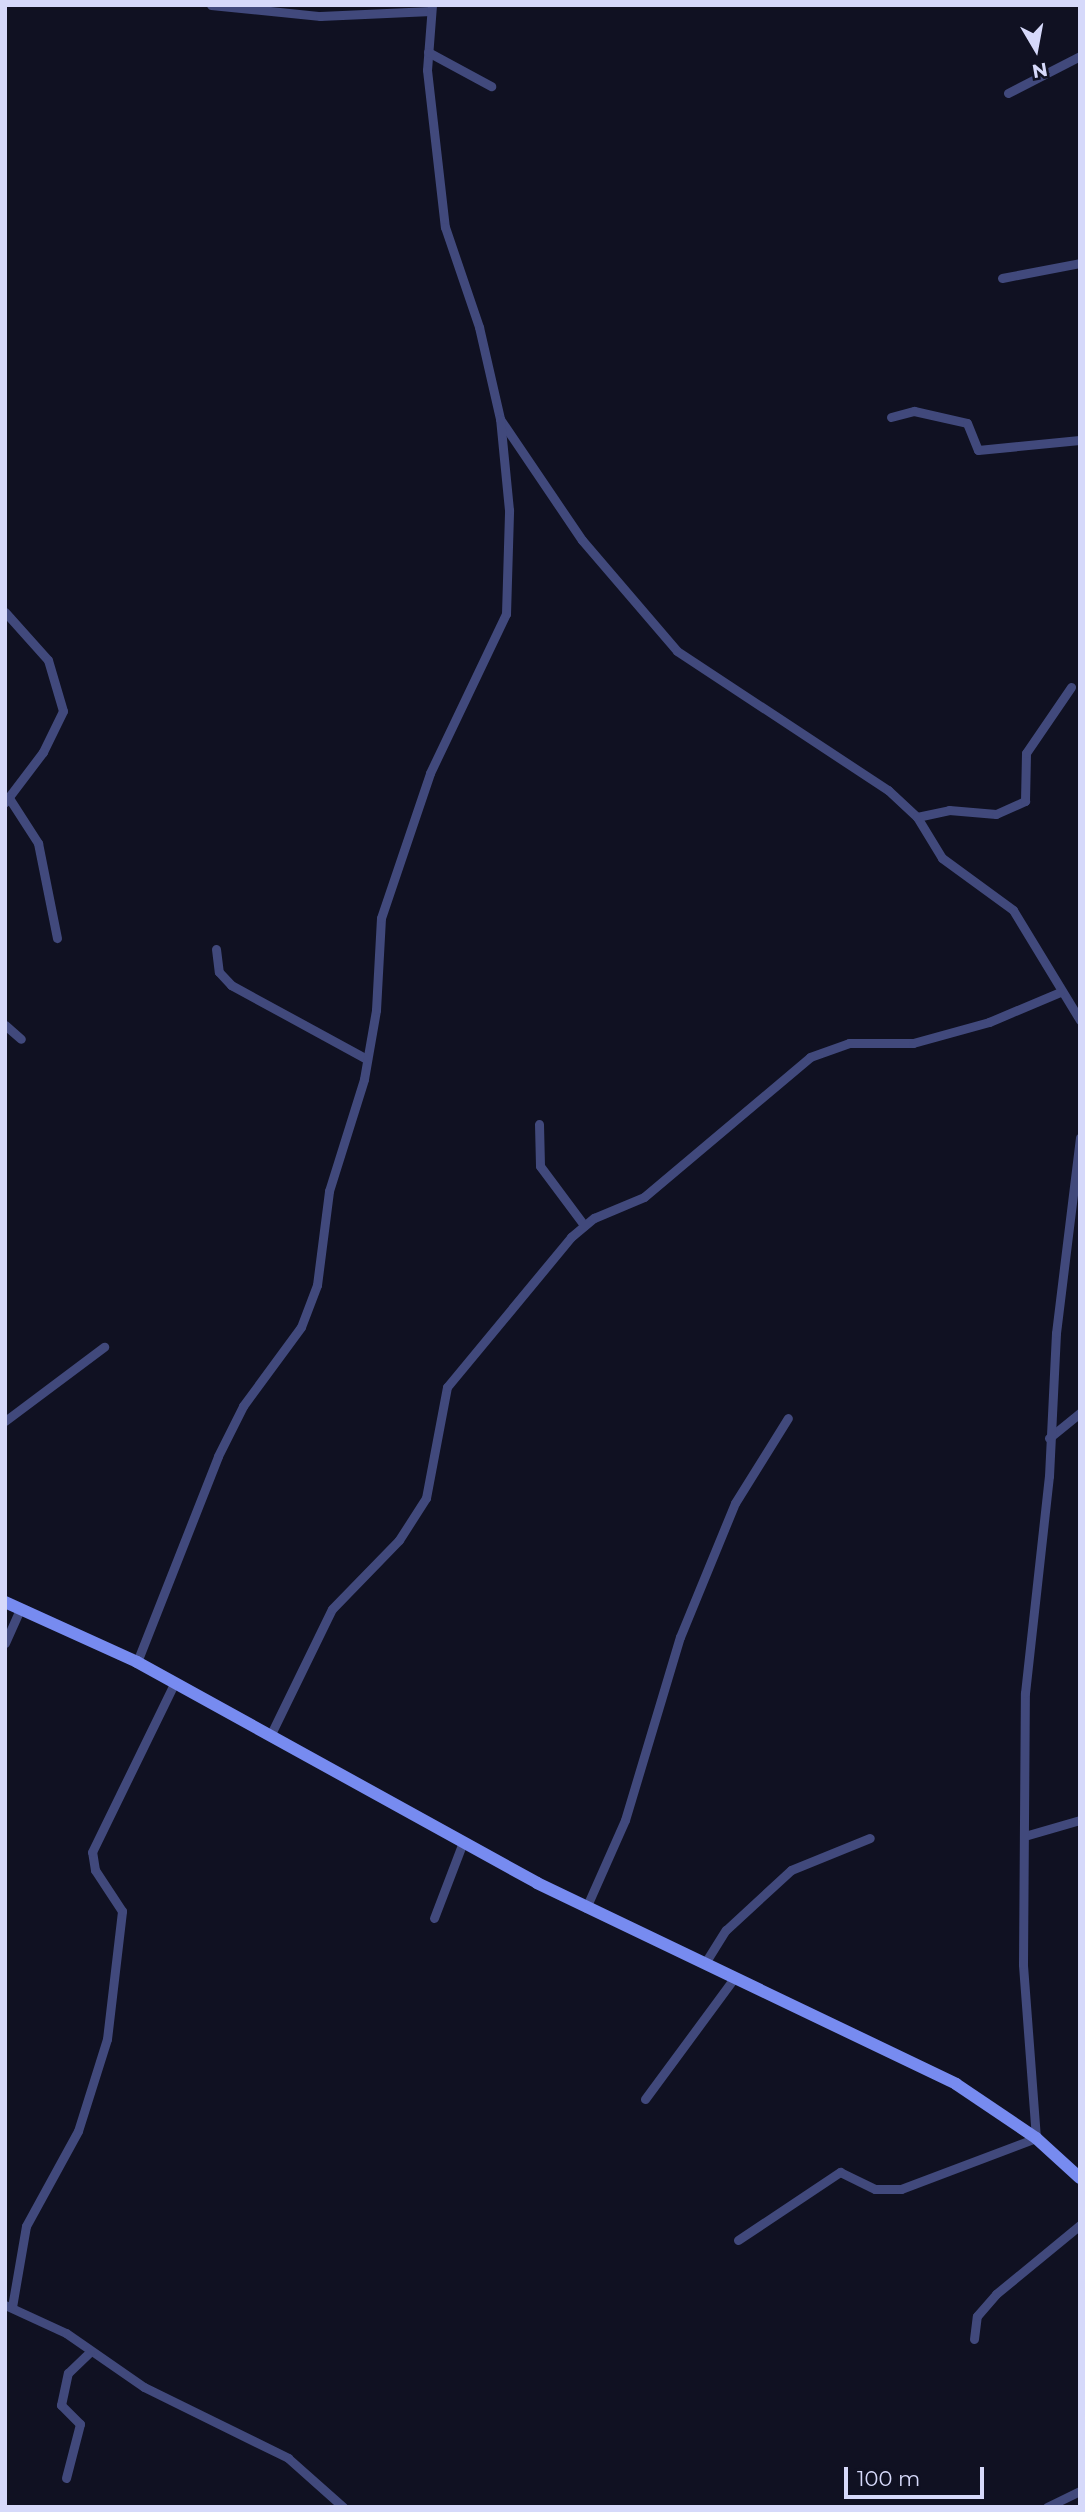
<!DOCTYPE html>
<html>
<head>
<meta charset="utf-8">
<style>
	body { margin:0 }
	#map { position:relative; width:1085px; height:2512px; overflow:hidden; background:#101122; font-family:Montserrat,sans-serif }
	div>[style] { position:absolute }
	.street>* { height:9px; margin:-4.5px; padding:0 4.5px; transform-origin:4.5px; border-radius:4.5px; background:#41497c }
	.secondary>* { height:12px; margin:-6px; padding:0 6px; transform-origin:6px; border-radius:6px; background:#778bf0 }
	span { translate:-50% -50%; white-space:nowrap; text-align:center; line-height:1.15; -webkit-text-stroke:7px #101122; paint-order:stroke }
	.frame { position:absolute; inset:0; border:7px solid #d6d9fa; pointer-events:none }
	.north { position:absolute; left:1001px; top:14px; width:70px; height:70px; -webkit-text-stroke:5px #101122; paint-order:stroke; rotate:170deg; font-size:19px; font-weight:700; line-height:28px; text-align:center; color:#d6d9fa }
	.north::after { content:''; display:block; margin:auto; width:24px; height:32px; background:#d6d9fa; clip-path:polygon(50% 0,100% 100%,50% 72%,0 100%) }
	.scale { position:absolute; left:844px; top:2467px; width:140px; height:32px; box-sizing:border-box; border:4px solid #d6d9fa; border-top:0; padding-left:9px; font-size:21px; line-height:24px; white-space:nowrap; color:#d6d9fa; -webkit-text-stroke:5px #101122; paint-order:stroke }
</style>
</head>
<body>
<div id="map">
	<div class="street">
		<i style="left:211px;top:5px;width:110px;rotate:5.8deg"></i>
		<i style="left:320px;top:16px;width:111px;rotate:-2.6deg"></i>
		<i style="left:432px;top:5px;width:65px;rotate:94.4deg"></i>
		<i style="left:427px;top:70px;width:158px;rotate:83.5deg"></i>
		<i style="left:445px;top:227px;width:106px;rotate:71.2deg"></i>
		<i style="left:479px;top:327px;width:94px;rotate:77.1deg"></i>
		<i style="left:500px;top:419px;width:146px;rotate:55.9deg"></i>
		<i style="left:582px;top:540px;width:146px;rotate:49.4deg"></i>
		<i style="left:677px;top:651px;width:253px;rotate:33.4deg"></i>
		<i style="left:888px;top:790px;width:40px;rotate:43deg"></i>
		<i style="left:917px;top:817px;width:48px;rotate:58.6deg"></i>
		<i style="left:942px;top:858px;width:88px;rotate:36.2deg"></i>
		<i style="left:1013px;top:910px;width:129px;rotate:58.7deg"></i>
		<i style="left:428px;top:52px;width:72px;rotate:28.4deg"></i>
		<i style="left:1008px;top:93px;width:81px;rotate:-27.2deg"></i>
		<i style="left:1002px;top:278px;width:79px;rotate:-10.9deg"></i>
		<i style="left:891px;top:417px;width:24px;rotate:-15deg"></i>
		<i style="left:914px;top:411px;width:54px;rotate:12.8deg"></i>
		<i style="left:967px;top:423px;width:29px;rotate:68deg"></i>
		<i style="left:978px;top:450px;width:102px;rotate:-5.6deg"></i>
		<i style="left:5px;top:612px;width:64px;rotate:48.1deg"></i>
		<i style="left:48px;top:660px;width:53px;rotate:73.6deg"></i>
		<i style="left:63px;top:711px;width:46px;rotate:116deg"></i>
		<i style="left:43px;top:752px;width:63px;rotate:127.2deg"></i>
		<i style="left:9px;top:798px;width:54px;rotate:57.2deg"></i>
		<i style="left:38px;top:843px;width:97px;rotate:78.7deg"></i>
		<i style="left:917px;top:817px;width:33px;rotate:-12deg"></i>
		<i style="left:949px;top:810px;width:47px;rotate:4.9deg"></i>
		<i style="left:996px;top:814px;width:32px;rotate:-24deg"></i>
		<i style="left:1025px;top:801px;width:48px;rotate:-88.8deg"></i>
		<i style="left:1026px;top:753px;width:80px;rotate:-55.7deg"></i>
		<i style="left:216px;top:949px;width:23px;rotate:83deg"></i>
		<i style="left:219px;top:972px;width:18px;rotate:47deg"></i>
		<i style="left:231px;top:985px;width:155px;rotate:28.6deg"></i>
		<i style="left:5px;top:1025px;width:21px;rotate:41deg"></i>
		<i style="left:539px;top:1124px;width:42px;rotate:88.6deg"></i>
		<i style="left:540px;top:1166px;width:74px;rotate:53.3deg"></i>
		<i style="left:5px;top:1421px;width:124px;rotate:-36.8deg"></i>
		<i style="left:1049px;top:1438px;width:40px;rotate:-39deg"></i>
		<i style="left:5px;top:1643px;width:36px;rotate:-66deg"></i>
		<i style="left:137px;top:1662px;width:221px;rotate:-68.5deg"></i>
		<i style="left:218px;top:1456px;width:56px;rotate:-63.4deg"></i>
		<i style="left:243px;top:1406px;width:98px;rotate:-53.7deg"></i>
		<i style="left:301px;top:1327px;width:45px;rotate:-69.1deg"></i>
		<i style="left:317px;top:1285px;width:95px;rotate:-82.7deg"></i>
		<i style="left:329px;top:1191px;width:117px;rotate:-72.6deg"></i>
		<i style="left:364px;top:1079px;width:70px;rotate:-80.1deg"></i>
		<i style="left:376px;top:1010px;width:92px;rotate:-86.9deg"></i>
		<i style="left:381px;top:918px;width:153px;rotate:-71.3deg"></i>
		<i style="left:430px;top:773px;width:176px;rotate:-64.5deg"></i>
		<i style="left:506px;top:614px;width:104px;rotate:-88.3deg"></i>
		<i style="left:509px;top:510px;width:91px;rotate:-95.6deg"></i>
		<i style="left:270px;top:1736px;width:141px;rotate:-64deg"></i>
		<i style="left:332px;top:1609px;width:96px;rotate:-45.8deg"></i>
		<i style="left:399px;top:1540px;width:50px;rotate:-57.3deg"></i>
		<i style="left:426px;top:1498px;width:113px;rotate:-79.3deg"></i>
		<i style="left:447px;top:1387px;width:195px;rotate:-50.4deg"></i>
		<i style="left:571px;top:1237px;width:30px;rotate:-40deg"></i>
		<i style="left:594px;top:1218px;width:54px;rotate:-22.8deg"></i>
		<i style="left:644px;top:1197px;width:217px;rotate:-40.1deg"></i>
		<i style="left:810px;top:1057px;width:41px;rotate:-19.7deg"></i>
		<i style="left:849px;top:1043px;width:64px"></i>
		<i style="left:913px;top:1043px;width:79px;rotate:-15.4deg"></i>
		<i style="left:989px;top:1022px;width:77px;rotate:-22.9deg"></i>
		<i style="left:1028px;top:1835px;width:54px;rotate:-16.1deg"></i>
		<i style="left:586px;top:1908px;width:96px;rotate:-66.1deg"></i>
		<i style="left:625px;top:1820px;width:191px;rotate:-73.3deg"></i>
		<i style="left:680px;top:1637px;width:145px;rotate:-67.7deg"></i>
		<i style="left:735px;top:1503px;width:100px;rotate:-58.1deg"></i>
		<i style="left:434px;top:1918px;width:81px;rotate:-69.1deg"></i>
		<i style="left:705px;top:1963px;width:39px;rotate:-58deg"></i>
		<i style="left:726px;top:1930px;width:88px;rotate:-42.7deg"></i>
		<i style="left:791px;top:1870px;width:85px;rotate:-22.1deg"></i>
		<i style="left:645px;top:2099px;width:152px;rotate:-53.6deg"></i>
		<i style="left:738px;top:2240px;width:123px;rotate:-33.7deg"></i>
		<i style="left:840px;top:2172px;width:39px;rotate:26deg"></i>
		<i style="left:875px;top:2189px;width:26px"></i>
		<i style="left:901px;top:2189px;width:144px;rotate:-20.7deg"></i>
		<i style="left:1036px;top:2138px;width:174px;rotate:-94.3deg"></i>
		<i style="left:1023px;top:1964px;width:271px;rotate:-89.6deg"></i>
		<i style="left:1025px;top:1693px;width:218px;rotate:-83.7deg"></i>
		<i style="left:1049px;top:1476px;width:143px;rotate:-87.2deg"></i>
		<i style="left:1056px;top:1333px;width:197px;rotate:-83deg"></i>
		<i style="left:5px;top:2305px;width:67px;rotate:24.7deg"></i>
		<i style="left:66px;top:2333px;width:95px;rotate:34.7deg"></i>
		<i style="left:144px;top:2387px;width:161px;rotate:26.2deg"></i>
		<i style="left:288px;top:2458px;width:74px;rotate:41.7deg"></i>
		<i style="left:12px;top:2307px;width:82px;rotate:-80.2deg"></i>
		<i style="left:26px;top:2226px;width:108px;rotate:-61.3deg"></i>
		<i style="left:78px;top:2131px;width:96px;rotate:-72.5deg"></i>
		<i style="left:107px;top:2039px;width:129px;rotate:-83.3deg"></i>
		<i style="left:122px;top:1911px;width:49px;rotate:-123.4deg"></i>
		<i style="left:95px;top:1870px;width:18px;rotate:-99deg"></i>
		<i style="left:92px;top:1852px;width:187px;rotate:-64deg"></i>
		<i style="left:974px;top:2339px;width:23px;rotate:-83deg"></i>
		<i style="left:977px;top:2316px;width:29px;rotate:-49deg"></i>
		<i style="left:996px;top:2294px;width:109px;rotate:-39.4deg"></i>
		<i style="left:66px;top:2478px;width:56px;rotate:-75.5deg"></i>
		<i style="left:80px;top:2424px;width:27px;rotate:-135deg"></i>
		<i style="left:61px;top:2405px;width:33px;rotate:-78deg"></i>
		<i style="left:68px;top:2373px;width:30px;rotate:-44deg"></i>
		<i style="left:1047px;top:2507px;width:37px;rotate:-26deg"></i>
	</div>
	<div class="secondary">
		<i style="left:5px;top:1602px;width:145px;rotate:24.4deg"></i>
		<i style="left:137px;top:1662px;width:457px;rotate:28.9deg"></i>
		<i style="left:537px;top:1883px;width:465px;rotate:25.6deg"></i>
		<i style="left:956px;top:2084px;width:97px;rotate:34deg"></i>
		<i style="left:1036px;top:2138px;width:59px;rotate:42.3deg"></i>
	</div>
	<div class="frame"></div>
	<div class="north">N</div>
	<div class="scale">100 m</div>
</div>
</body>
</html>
